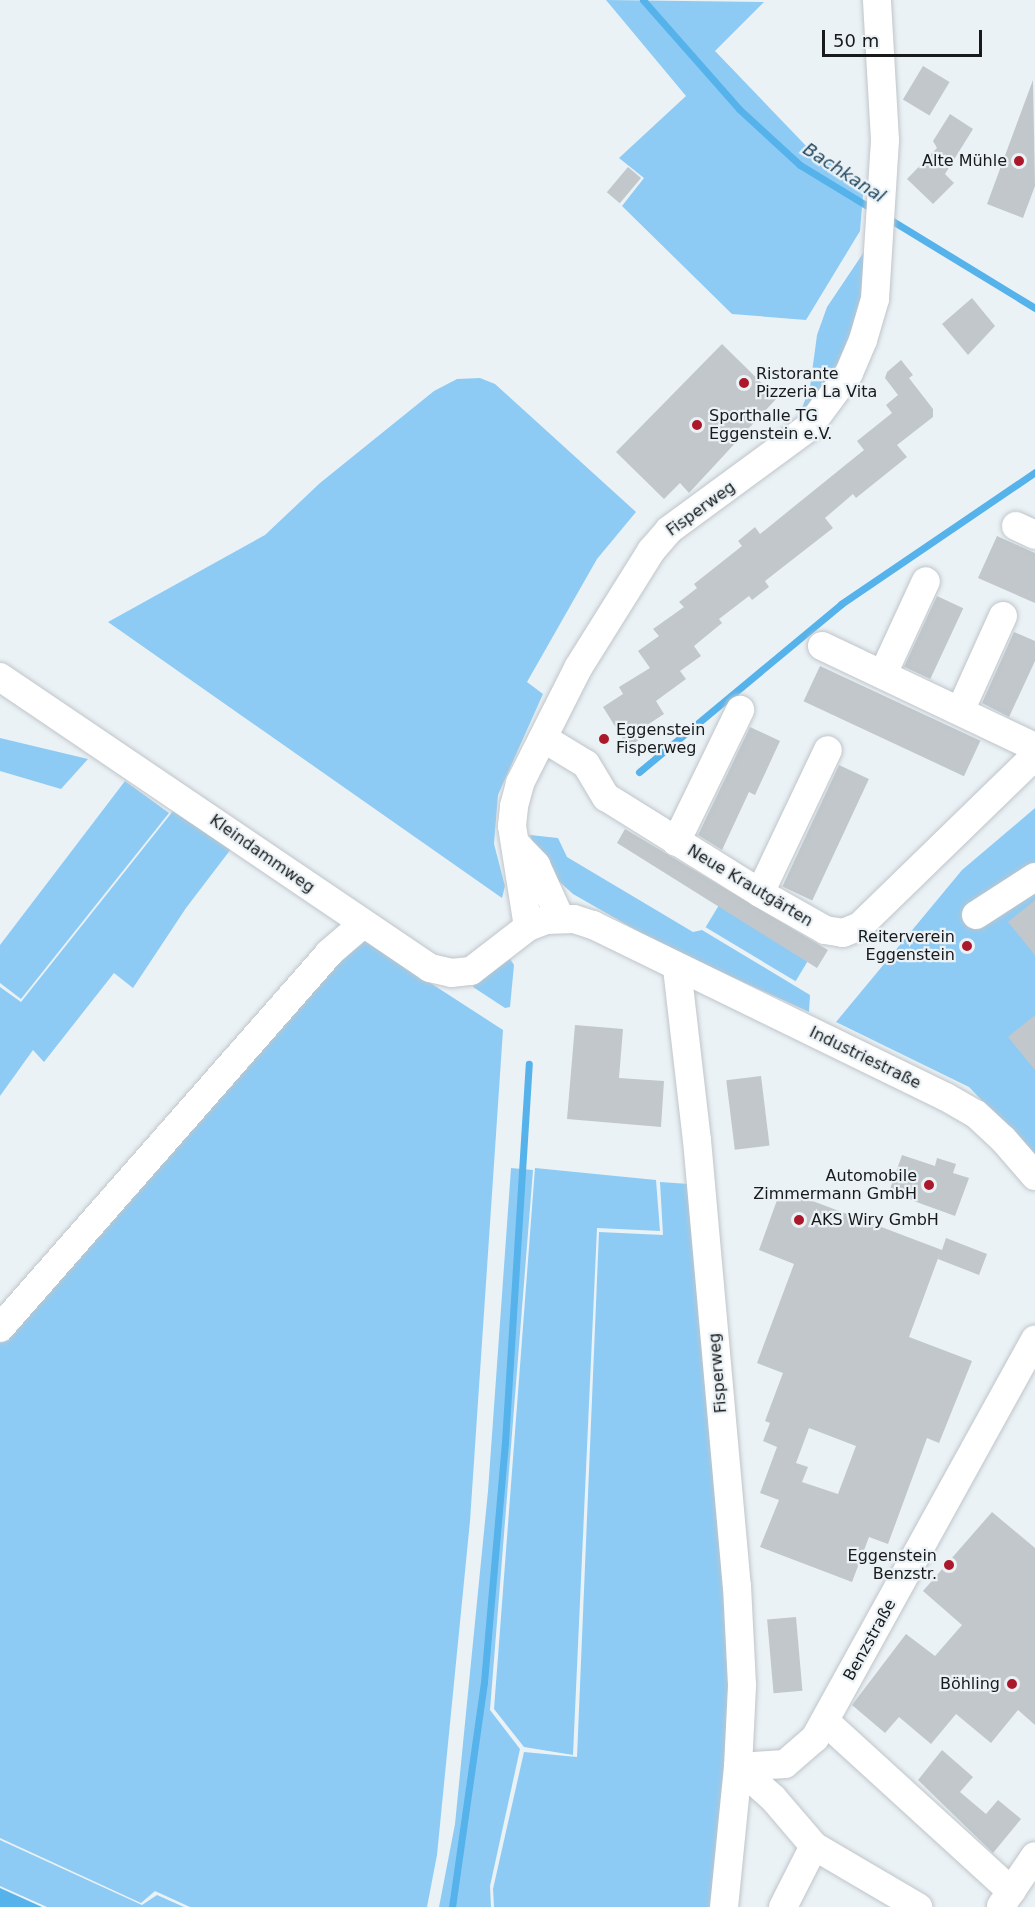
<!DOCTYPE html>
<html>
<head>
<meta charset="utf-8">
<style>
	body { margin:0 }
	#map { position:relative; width:1035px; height:1907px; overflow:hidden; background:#ebf2f6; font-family:"DejaVu Sans",sans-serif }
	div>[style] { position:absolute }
	.green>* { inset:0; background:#8ecbf4; transform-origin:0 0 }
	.water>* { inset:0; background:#55b2ea }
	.stream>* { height:7px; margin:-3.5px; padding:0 3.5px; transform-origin:3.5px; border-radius:3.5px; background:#55b2ea }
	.building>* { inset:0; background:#c1c7cb; transform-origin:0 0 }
	.roads { filter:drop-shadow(0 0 2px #bfc5c9) drop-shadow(0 0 2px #bfc5c9) }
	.minor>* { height:28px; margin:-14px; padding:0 14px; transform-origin:14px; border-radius:14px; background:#fff }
	.dots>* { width:16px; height:16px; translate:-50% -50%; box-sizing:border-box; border:3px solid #ebf2f6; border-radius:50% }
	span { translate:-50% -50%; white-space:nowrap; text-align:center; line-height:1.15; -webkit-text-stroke:4.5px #ebf2f6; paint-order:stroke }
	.poi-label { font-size:16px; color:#181a1c }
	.right { translate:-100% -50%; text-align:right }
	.left { translate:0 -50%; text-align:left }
	.street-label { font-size:16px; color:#181a1c }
	.water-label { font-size:18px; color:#1f465e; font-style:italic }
	.scale { position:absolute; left:822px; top:30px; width:160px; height:27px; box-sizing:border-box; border:3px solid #181a1c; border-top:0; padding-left:8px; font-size:18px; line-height:21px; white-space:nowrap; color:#181a1c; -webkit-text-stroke:4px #ebf2f6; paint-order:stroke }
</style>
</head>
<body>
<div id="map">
	<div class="green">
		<i style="clip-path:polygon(606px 0,764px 2px,715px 51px,810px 150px,864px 183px,860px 231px,806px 320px,732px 314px,622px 206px,644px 178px,619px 158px,686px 96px)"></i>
		<i style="clip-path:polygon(866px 249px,867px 280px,849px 349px,802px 419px,799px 416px,810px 387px,817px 335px,827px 307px)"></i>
		<i style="clip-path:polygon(480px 378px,495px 384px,636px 512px,597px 559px,527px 682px,543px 694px,498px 795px,494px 844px,505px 886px,502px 898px,108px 622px,265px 535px,320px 483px,434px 391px,457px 379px)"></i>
		<i style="clip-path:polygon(0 738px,88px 759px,61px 789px,0 771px)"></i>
		<i style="clip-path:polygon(125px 781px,169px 813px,21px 999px,0 983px,0 945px)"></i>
		<i style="clip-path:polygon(1035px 808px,1035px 1156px,969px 1087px,836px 1022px,962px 870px)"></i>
		<i style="clip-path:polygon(173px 811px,231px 849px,186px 908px,133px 988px,114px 973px,44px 1062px,33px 1050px,0 1096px,0 987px,21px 1002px)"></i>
		<i style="clip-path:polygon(530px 835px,558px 838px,567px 857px,693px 932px,702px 930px,810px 995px,809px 1012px,662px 945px,573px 894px,552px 875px,536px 853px)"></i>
		<i style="left:719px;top:905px;width:105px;height:26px;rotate:31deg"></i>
		<i style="clip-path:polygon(361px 938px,503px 1030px,470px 1521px,437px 1855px,427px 1907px,190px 1907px,155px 1891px,141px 1903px,0 1838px,0 1342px)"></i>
		<i style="clip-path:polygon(510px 959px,514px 965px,510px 1007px,505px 1008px,473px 987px,474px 981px)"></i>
		<i style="clip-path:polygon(511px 1168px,533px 1170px,490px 1710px,520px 1749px,490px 1886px,491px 1907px,439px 1907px,455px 1824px,488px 1491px)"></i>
		<i style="clip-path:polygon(535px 1168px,656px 1180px,660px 1231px,597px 1228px,573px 1755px,524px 1747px,494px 1709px)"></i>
		<i style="clip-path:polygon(660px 1182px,689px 1184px,729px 1589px,730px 1719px,715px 1907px,494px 1907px,493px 1889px,524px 1752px,577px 1757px,599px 1232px,663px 1235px)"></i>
		<i style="clip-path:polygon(0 1840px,142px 1905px,157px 1895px,184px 1907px,47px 1907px,0 1886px)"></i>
	</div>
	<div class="water">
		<i style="clip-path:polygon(0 1888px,42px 1907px,0 1907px)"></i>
	</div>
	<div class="stream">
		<i style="left:643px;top:0;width:145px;rotate:48.6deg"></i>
		<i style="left:739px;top:109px;width:83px;rotate:42.6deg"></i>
		<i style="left:800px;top:165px;width:87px;rotate:31.3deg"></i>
		<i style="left:886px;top:217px;width:175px;rotate:31.4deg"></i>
		<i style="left:639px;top:772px;width:263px;rotate:-39.7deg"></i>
		<i style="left:841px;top:604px;width:235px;rotate:-34.2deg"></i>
		<i style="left:452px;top:1907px;width:227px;rotate:-81.9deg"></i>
		<i style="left:484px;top:1682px;width:241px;rotate:-85deg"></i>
		<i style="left:505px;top:1442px;width:379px;rotate:-86.4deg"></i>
	</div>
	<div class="building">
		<i style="left:923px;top:66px;width:31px;height:39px;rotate:31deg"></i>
		<i style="clip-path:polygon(1033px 80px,1035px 186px,1023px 218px,987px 204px)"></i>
		<i style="clip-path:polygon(950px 114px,973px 129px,945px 174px,954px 183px,933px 204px,907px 179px,937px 148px,933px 141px)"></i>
		<i style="left:628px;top:167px;width:17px;height:33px;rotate:40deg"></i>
		<i style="clip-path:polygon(972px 298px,995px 326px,968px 355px,942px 324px)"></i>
		<i style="clip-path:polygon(722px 344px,777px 398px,689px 493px,680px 483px,664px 499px,616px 452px)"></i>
		<i style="clip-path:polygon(901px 360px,913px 375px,909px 378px,933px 409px,933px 417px,897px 445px,907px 457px,856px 498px,853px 494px,825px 518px,833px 528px,765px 581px,769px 587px,752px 600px,749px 596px,719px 619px,722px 623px,694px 646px,701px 656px,680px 671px,686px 679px,656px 701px,664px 714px,644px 727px,648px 734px,628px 747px,603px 707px,623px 694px,619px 687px,650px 668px,638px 651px,659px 636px,653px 629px,684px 607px,679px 602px,697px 588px,694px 584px,742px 546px,738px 541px,755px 527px,760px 534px,864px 450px,857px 441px,892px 413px,886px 405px,898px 395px,885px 378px,887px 372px)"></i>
		<i style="clip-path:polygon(997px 536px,1035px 553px,1035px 603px,978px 578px)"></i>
		<i style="left:937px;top:596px;width:29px;height:78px;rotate:25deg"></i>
		<i style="clip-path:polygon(1014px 632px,1035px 641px,1035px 661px,1009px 717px,982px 703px)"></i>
		<i style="left:820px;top:666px;width:177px;height:39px;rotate:25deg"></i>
		<i style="clip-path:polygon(750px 727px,780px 741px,755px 795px,749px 792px,722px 850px,698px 835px)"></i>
		<i style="left:839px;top:765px;width:33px;height:134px;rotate:25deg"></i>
		<i style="clip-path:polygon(625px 829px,828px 950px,817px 968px,617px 843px)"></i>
		<i style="clip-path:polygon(1035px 900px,1035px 955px,1008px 922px)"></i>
		<i style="clip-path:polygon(1035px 1015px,1035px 1070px,1008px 1037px)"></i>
		<i style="clip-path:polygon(575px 1025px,623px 1029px,619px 1078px,664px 1081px,661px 1127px,567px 1119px)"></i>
		<i style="left:761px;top:1076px;width:70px;height:35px;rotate:83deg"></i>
		<i style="clip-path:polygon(902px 1155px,935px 1166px,937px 1158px,956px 1164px,953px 1173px,969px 1178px,955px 1216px,889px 1192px)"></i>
		<i style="clip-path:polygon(evenodd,781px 1189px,942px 1250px,946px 1238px,987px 1254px,979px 1275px,938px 1259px,940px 1253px,909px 1337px,972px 1361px,939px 1443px,927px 1438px,888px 1544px,869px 1537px,852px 1582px,760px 1547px,779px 1500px,760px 1493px,777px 1447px,763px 1441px,770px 1423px,765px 1421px,783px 1373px,757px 1363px,794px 1264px,759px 1250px,781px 1189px,809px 1428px,856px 1446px,838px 1494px,802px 1482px,808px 1467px,796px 1463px,809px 1428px)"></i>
		<i style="clip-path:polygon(992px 1512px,1035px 1548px,1035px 1725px,1018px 1710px,991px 1743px,956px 1714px,931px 1744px,899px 1717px,885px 1733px,852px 1705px,906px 1634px,935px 1656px,962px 1625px,923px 1591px)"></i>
		<i style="left:796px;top:1617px;width:74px;height:29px;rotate:85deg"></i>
		<i style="clip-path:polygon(942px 1750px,973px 1777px,960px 1792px,986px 1814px,998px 1800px,1021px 1819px,993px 1853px,918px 1780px)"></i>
	</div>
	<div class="roads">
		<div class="minor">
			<i style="left:1016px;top:526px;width:21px;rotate:25deg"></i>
			<i style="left:822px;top:646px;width:236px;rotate:25.4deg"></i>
			<i style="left:883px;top:674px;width:102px;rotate:-65.2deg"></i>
			<i style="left:0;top:677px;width:519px;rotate:34.09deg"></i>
			<i style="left:430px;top:968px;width:22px;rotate:13deg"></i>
			<i style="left:451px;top:973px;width:20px;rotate:-6deg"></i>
			<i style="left:471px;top:971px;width:72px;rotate:-37.7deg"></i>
			<i style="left:528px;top:927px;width:19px;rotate:-21deg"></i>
			<i style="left:546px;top:920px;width:28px;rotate:-2deg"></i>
			<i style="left:574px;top:919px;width:20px;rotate:18deg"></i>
			<i style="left:593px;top:925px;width:393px;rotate:26deg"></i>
			<i style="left:946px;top:1097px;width:34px;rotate:30deg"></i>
			<i style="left:976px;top:1114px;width:37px;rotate:43deg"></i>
			<i style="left:1003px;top:1139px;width:49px;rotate:49.1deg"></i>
			<i style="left:961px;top:709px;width:102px;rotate:-65.7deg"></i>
			<i style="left:543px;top:738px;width:50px;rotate:31.2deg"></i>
			<i style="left:586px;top:764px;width:39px;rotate:59deg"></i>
			<i style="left:606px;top:797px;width:181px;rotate:31.9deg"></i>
			<i style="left:760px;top:893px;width:75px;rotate:29.6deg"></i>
			<i style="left:825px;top:930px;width:18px;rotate:9deg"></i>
			<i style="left:843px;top:933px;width:18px;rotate:-22deg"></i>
			<i style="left:860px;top:926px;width:244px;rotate:-44.2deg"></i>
			<i style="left:676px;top:842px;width:147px;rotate:-64.1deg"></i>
			<i style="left:516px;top:844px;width:29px;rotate:46deg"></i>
			<i style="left:536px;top:865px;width:58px;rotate:65.6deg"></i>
			<i style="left:760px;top:893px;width:158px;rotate:-64.6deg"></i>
			<i style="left:976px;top:915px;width:70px;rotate:-32.8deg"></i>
			<i style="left:528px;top:927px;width:102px;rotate:-99deg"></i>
			<i style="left:512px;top:826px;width:20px;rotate:-84deg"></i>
			<i style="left:514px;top:806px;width:24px;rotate:-75deg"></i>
			<i style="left:520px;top:783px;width:129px;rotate:-63.2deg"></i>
			<i style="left:578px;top:668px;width:138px;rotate:-58deg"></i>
			<i style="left:651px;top:551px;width:28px;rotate:-49deg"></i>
			<i style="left:669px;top:530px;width:174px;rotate:-36.3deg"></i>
			<i style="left:809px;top:427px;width:67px;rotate:-53.5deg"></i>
			<i style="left:849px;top:373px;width:36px;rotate:-67deg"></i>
			<i style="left:863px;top:340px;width:43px;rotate:-73.7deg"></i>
			<i style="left:875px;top:299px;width:159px;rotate:-86.4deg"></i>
			<i style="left:885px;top:140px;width:140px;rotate:-93.3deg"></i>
			<i style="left:677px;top:968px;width:173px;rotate:83.4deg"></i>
			<i style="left:697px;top:1140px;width:448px;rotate:84.9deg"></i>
			<i style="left:737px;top:1586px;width:100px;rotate:87.1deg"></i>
			<i style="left:742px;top:1686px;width:81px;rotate:92.8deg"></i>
			<i style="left:738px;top:1767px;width:141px;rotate:95.7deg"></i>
			<i style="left:0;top:1328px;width:499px;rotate:-48.7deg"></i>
			<i style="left:329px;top:953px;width:45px;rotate:-40.5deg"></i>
			<i style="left:826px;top:1722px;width:251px;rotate:42.4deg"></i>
			<i style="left:738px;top:1767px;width:47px;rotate:-3.7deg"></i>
			<i style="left:785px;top:1764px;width:40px;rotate:-41deg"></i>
			<i style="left:815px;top:1738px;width:455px;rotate:-61.1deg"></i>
			<i style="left:738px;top:1767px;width:47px;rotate:41.5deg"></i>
			<i style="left:773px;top:1798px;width:63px;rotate:49.5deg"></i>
			<i style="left:814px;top:1846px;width:121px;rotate:30.4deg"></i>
			<i style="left:1001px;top:1906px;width:60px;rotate:-55.8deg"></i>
			<i style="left:783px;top:1907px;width:68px;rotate:-63.1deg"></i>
		</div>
	</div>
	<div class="dots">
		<i style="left:1019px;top:161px;background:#ac182b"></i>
		<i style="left:744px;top:383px;background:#ac182b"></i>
		<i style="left:697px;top:425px;background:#ac182b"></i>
		<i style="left:604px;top:739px;background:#ac182b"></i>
		<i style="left:967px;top:946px;background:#ac182b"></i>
		<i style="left:929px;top:1185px;background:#ac182b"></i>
		<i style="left:799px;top:1220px;background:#ac182b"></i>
		<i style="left:949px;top:1565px;background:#ac182b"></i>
		<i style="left:1012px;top:1684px;background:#ac182b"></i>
	</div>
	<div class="poi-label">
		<span class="right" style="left:1007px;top:161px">Alte Mühle</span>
		<span class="left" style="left:756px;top:383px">Ristorante<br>Pizzeria La Vita</span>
		<span class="left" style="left:709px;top:425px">Sporthalle TG<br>Eggenstein e.V.</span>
		<span class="left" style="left:616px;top:739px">Eggenstein<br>Fisperweg</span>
		<span class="right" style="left:955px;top:946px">Reiterverein<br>Eggenstein</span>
		<span class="right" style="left:917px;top:1185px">Automobile<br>Zimmermann GmbH</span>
		<span class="left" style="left:811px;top:1220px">AKS Wiry GmbH</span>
		<span class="right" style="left:937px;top:1565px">Eggenstein<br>Benzstr.</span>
		<span class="right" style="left:1000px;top:1684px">Böhling</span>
	</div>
	<div class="street-label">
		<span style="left:701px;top:509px;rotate:-36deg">Fisperweg</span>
		<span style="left:262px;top:854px;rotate:35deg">Kleindammweg</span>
		<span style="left:750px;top:886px;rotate:31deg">Neue Krautgärten</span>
		<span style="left:865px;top:1058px;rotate:26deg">Industriestraße</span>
		<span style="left:718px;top:1373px;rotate:-95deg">Fisperweg</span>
		<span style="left:870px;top:1640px;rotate:-61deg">Benzstraße</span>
	</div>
	<div class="water-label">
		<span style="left:844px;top:173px;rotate:33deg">Bachkanal</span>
	</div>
	<div class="scale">50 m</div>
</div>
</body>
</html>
